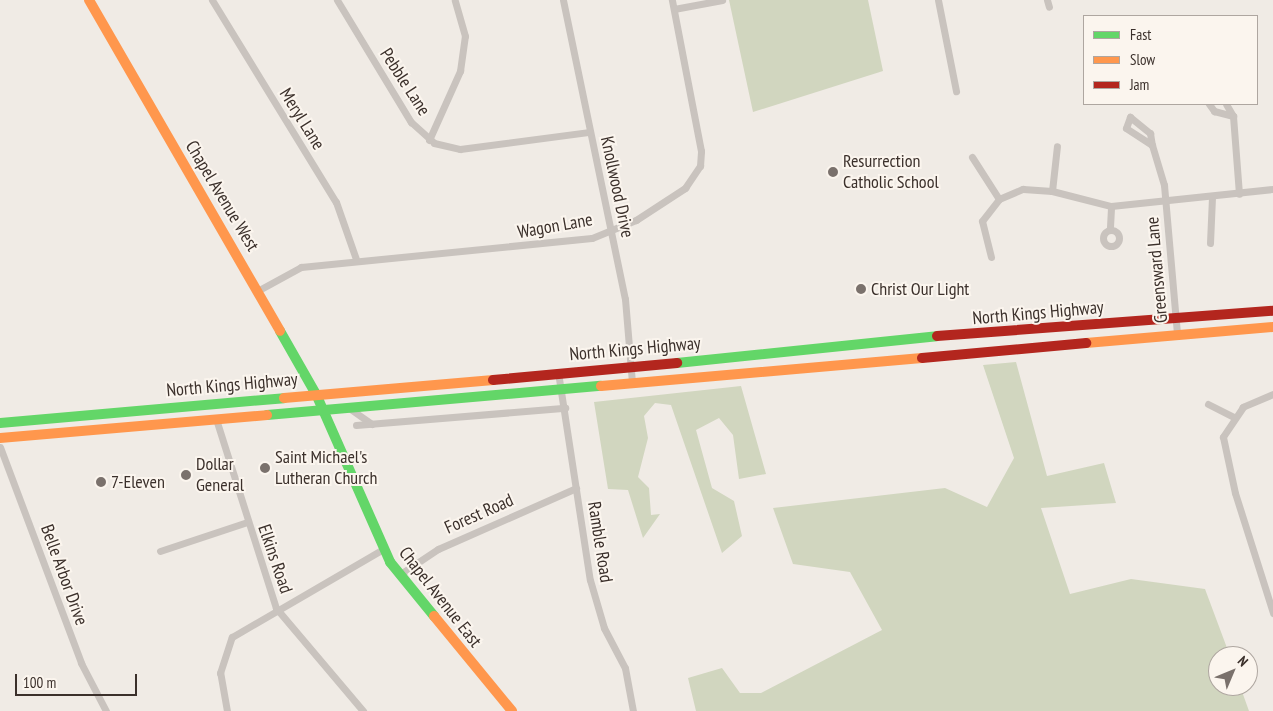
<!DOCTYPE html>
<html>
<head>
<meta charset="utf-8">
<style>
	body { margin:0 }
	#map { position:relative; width:1273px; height:711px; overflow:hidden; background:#f0ebe5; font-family:"PT Sans Narrow",sans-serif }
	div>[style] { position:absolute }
	.green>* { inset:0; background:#d1d6bf }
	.street>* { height:7px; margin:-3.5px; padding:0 3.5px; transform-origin:3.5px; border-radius:3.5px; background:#c9c3be }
	.street>.ring { margin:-3.5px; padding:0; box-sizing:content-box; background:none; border:7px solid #c9c3be; border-radius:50% }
	.fast>* { height:10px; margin:-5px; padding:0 5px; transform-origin:5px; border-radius:5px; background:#63d668 }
	.slow>* { height:10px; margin:-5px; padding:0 5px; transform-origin:5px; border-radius:5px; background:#ff974d }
	.jam>* { height:10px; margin:-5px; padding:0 5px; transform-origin:5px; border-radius:5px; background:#b3261e }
	.dots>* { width:14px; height:14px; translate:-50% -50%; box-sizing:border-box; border:2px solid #fbf5ee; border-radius:50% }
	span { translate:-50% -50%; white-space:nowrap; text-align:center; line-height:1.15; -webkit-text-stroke:4px #fbf5ee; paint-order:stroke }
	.street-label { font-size:18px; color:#3b302b }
	.poi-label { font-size:18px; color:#3b302b }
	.left { translate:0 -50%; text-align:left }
	.legend { position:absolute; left:1083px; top:15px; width:175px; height:90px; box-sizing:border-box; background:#fbf5ee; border:1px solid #aea6a0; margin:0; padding:6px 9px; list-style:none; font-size:15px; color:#3b302b }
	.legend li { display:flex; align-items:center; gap:10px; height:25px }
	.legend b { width:25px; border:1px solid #aea6a0 }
	.north { position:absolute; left:1208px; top:646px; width:50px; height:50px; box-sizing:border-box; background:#fbf5ee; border:1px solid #aea6a0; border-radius:50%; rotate:45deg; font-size:14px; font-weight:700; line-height:20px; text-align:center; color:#3b302b }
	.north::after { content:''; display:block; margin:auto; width:18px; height:22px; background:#7a716c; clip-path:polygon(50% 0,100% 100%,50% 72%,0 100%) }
	.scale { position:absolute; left:15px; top:674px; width:122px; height:22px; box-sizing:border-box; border:2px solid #3b302b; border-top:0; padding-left:6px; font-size:15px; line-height:18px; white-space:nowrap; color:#3b302b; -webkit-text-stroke:4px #fbf5ee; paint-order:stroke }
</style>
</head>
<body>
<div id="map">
	<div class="green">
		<i style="clip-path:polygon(729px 0,868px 0,883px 71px,753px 112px)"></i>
		<i style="clip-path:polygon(1016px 362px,1047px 476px,1104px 463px,1116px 503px,1041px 508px,1070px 594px,1131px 579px,1205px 589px,1230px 656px,1218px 656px,1218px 686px,1240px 686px,1249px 711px,696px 711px,688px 678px,722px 668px,740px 693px,761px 693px,882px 630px,850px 572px,793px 564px,773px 508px,945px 488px,987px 507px,1014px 458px,983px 365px)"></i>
		<i style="clip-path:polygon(741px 386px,766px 474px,739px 479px,733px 435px,719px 418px,696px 430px,712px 488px,734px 501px,742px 536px,722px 553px,671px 405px,655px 403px,644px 416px,648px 438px,638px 477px,649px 488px,651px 515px,660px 514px,643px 538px,628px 490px,608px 489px,594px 402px)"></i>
	</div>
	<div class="street">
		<i style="left:212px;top:0;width:237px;rotate:58.5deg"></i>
		<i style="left:336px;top:202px;width:60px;rotate:70.7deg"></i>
		<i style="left:337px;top:0;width:143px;rotate:58.8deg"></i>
		<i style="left:411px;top:122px;width:31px;rotate:42deg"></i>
		<i style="left:434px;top:143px;width:27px;rotate:13deg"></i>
		<i style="left:460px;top:149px;width:131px;rotate:-7.5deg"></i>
		<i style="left:563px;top:0;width:305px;rotate:78.3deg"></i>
		<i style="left:625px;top:299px;width:83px;rotate:85.2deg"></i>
		<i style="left:938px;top:0;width:93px;rotate:78.8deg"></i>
		<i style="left:1047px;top:0;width:7px;rotate:74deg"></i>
		<i style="left:674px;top:9px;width:49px;rotate:-10.6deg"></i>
		<i style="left:1209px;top:104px;width:9px;rotate:54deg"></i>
		<i style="left:1214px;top:111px;width:20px;rotate:15deg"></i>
		<i style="left:1233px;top:116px;width:14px;rotate:-120deg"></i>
		<i style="left:1233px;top:116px;width:78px;rotate:85.6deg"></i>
		<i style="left:1130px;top:117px;width:26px;rotate:39deg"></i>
		<i style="left:1150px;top:133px;width:12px;rotate:81deg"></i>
		<i style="left:1152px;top:145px;width:31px;rotate:-147deg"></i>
		<i style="left:1126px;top:128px;width:12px;rotate:-70deg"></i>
		<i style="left:429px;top:140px;width:76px;rotate:-65.8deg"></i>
		<i style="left:460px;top:71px;width:35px;rotate:-82deg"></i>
		<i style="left:465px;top:36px;width:37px;rotate:-106deg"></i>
		<i style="left:1152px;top:145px;width:42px;rotate:73.3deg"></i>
		<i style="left:1164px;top:185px;width:151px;rotate:85deg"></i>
		<i style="left:972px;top:157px;width:50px;rotate:57.3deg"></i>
		<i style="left:1052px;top:191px;width:45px;rotate:-83.7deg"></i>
		<i style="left:1110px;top:227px;width:21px;rotate:-87deg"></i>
		<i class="ring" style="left:1103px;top:230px;width:9px;height:9px"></i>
		<i style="left:1210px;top:243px;width:46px;rotate:-87.5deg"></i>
		<i style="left:991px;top:257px;width:37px;rotate:-104deg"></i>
		<i style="left:982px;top:221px;width:28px;rotate:-52deg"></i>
		<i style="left:999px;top:199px;width:26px;rotate:-23deg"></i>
		<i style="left:1023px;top:189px;width:29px;rotate:4deg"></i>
		<i style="left:1052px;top:191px;width:61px;rotate:14.3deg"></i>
		<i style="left:1111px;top:206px;width:163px;rotate:-6deg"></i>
		<i style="left:259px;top:290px;width:48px;rotate:-28.7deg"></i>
		<i style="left:301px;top:267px;width:292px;rotate:-5.7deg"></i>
		<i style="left:592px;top:238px;width:48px;rotate:-22.2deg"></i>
		<i style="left:636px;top:220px;width:59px;rotate:-33.1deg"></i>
		<i style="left:685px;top:188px;width:27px;rotate:-56deg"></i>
		<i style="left:700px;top:166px;width:15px;rotate:-86deg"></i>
		<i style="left:701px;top:151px;width:154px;rotate:-100.9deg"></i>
		<i style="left:558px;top:372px;width:210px;rotate:81.3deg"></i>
		<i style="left:590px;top:580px;width:50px;rotate:73.7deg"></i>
		<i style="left:604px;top:628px;width:45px;rotate:62.3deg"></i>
		<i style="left:625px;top:668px;width:44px;rotate:79.5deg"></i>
		<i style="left:1273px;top:394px;width:33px;rotate:157deg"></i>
		<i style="left:1243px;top:407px;width:36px;rotate:124deg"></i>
		<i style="left:1223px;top:437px;width:57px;rotate:77.9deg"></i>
		<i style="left:1235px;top:493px;width:126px;rotate:72.4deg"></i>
		<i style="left:1208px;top:404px;width:28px;rotate:27deg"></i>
		<i style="left:349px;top:408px;width:28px;rotate:35deg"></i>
		<i style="left:216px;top:419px;width:198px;rotate:72.4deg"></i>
		<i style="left:276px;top:608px;width:135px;rotate:49.8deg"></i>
		<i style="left:356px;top:425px;width:210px;rotate:-4.7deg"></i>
		<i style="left:0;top:447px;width:231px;rotate:69.4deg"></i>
		<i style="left:81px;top:663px;width:54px;rotate:62.5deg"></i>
		<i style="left:160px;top:551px;width:92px;rotate:-18.4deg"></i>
		<i style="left:399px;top:575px;width:47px;rotate:-33.7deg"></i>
		<i style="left:438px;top:549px;width:151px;rotate:-23.8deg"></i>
		<i style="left:227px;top:711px;width:39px;rotate:-100deg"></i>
		<i style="left:220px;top:673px;width:38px;rotate:-72deg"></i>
		<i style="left:232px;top:637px;width:175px;rotate:-30.2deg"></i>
	</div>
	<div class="fast">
		<i style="left:280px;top:331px;width:73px;rotate:60.3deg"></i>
		<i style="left:316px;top:394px;width:184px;rotate:66.2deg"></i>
		<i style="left:390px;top:562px;width:70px;rotate:50.8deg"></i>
		<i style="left:677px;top:363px;width:261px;rotate:-5.9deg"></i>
		<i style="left:267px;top:415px;width:335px;rotate:-5deg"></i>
		<i style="left:0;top:423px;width:285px;rotate:-5deg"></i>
	</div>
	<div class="slow">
		<i style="left:89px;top:0;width:382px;rotate:60deg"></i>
		<i style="left:1086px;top:343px;width:188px;rotate:-4.9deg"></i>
		<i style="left:601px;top:386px;width:322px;rotate:-5deg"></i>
		<i style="left:284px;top:398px;width:210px;rotate:-4.9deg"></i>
		<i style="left:0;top:438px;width:268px;rotate:-4.9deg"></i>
		<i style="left:434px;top:616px;width:123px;rotate:50.6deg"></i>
	</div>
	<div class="jam">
		<i style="left:937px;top:336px;width:337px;rotate:-4.3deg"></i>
		<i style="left:922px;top:358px;width:165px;rotate:-5.2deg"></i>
		<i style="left:493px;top:380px;width:185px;rotate:-5.3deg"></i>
	</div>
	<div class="dots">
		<i style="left:833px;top:172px;background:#7a716c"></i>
		<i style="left:861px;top:289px;background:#7a716c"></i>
		<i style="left:265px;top:468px;background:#7a716c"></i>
		<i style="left:186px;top:475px;background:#7a716c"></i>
		<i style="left:101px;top:482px;background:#7a716c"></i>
	</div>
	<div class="street-label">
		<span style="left:405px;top:82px;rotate:57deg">Pebble Lane</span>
		<span style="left:302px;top:119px;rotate:58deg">Meryl Lane</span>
		<span style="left:617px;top:187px;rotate:78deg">Knollwood Drive</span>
		<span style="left:222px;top:196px;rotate:59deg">Chapel Avenue West</span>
		<span style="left:555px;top:226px;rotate:-10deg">Wagon Lane</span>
		<span style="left:1157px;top:270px;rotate:-95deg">Greensward Lane</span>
		<span style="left:1038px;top:313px;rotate:-5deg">North Kings Highway</span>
		<span style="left:635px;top:349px;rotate:-5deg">North Kings Highway</span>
		<span style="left:232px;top:385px;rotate:-5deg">North Kings Highway</span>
		<span style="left:479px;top:514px;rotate:-24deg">Forest Road</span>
		<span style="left:600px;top:542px;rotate:81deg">Ramble Road</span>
		<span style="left:275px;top:559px;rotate:71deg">Elkins Road</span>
		<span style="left:64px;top:575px;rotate:70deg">Belle Arbor Drive</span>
		<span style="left:440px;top:597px;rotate:52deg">Chapel Avenue East</span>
	</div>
	<div class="poi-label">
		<span class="left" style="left:843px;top:172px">Resurrection<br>Catholic School</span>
		<span class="left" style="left:871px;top:289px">Christ Our Light</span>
		<span class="left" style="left:275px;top:468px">Saint Michael's<br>Lutheran Church</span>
		<span class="left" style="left:196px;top:475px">Dollar<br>General</span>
		<span class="left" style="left:111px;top:482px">7-Eleven</span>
	</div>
	<ul class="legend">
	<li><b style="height:6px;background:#63d668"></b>Fast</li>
	<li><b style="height:6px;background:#ff974d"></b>Slow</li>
	<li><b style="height:6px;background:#b3261e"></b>Jam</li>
	</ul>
	<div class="north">N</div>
	<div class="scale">100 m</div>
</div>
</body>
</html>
